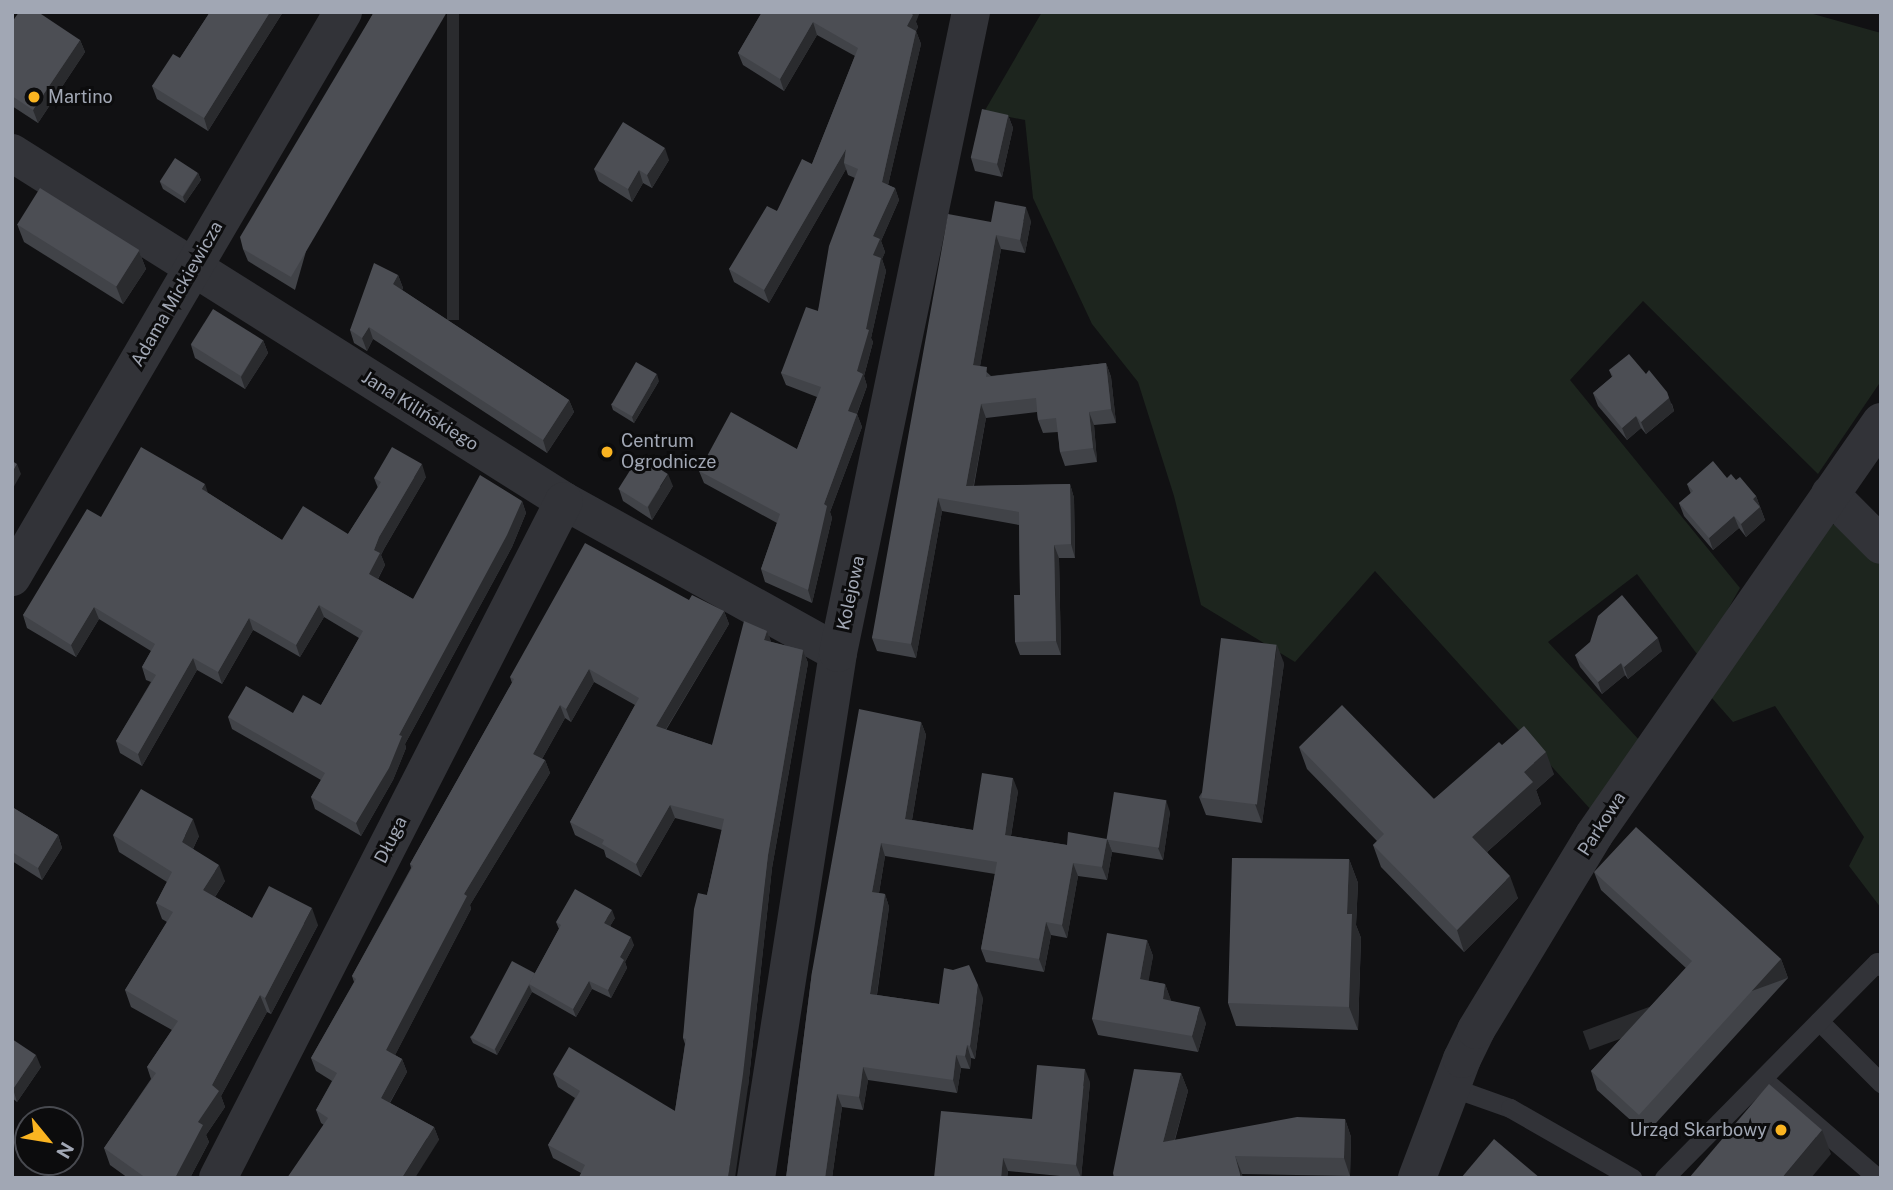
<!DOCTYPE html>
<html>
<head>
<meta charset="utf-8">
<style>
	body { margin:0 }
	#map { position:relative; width:1893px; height:1190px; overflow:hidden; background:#111113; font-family:"Public Sans",sans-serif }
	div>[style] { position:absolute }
	.green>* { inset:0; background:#1d251e }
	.service>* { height:19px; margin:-9.5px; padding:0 9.5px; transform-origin:9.5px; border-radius:9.5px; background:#323338 }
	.minor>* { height:38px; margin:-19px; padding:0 19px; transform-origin:19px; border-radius:19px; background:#323338 }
	.wall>* { inset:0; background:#414348 }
	.shaded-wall>* { inset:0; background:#2a2b2e; transform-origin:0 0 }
	.building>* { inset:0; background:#4c4e54; transform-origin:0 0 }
	.dots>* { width:19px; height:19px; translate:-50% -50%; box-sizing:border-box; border:4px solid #0c0c0d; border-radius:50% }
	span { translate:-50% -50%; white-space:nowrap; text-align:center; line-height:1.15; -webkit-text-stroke:6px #0c0c0d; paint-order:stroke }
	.poi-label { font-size:18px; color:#a1a7b4 }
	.left { translate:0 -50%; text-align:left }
	.right { translate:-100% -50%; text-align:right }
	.street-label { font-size:18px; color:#a1a7b4 }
	.frame { position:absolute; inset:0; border:14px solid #a1a7b4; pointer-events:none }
	.north { position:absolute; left:14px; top:1106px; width:70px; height:70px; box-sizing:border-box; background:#0c0c0d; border:2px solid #484a50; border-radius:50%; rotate:120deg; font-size:19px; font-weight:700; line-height:28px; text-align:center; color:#a1a7b4 }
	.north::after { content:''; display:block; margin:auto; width:24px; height:32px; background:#fab421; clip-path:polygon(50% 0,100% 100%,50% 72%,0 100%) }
</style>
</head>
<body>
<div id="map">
	<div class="green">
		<i style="clip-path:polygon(1042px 12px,1806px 12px,1881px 33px,1881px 381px,1818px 474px,1643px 301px,1570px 380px,1740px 588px,1700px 658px,1637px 574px,1548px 642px,1642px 743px,1592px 811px,1375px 571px,1295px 662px,1201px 605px,1174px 496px,1138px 382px,1092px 324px,1033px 198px,1025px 120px,984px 112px)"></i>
		<i style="clip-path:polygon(1823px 524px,1850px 526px,1881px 557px,1881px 908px,1849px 866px,1864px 837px,1775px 706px,1733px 722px,1711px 697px)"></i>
	</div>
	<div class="service">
		<i style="left:1819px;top:1021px;width:88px;rotate:45deg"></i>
		<i style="left:1763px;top:1079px;width:145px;rotate:40.8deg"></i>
		<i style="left:1451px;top:1087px;width:63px;rotate:19.6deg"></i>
		<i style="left:1510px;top:1108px;width:141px;rotate:29.8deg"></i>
		<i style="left:1664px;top:1178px;width:303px;rotate:-45.4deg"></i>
		<i style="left:1877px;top:962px;width:6px;rotate:45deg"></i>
	</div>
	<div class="minor">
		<i style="left:12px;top:153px;width:653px;rotate:32.23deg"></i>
		<i style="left:564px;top:501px;width:313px;rotate:29deg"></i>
		<i style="left:1830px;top:494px;width:72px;rotate:45deg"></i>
		<i style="left:12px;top:577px;width:655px;rotate:-59.64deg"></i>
		<i style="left:218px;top:1178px;width:760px;rotate:-62.93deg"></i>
		<i style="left:756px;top:1178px;width:531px;rotate:-81.12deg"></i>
		<i style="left:838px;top:653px;width:655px;rotate:-78.28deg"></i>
		<i style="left:1417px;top:1178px;width:127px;rotate:-69.3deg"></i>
		<i style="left:1462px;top:1059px;width:32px;rotate:-64deg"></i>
		<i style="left:1476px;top:1030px;width:228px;rotate:-58.8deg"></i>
		<i style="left:1594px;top:835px;width:503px;rotate:-55.2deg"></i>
	</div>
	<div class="wall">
		<i style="clip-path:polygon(210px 12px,283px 12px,208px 131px,157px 99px,152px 86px,180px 58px)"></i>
		<i style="clip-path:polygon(374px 12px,295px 290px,248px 261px,243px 249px)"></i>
		<i style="clip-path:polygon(762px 12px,916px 22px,918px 27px,916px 31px,921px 44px,888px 185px,895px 188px,899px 200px,881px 241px,885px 252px,882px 259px,886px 271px,871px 338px,873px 342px,864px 376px,867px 386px,857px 414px,862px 427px,830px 512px,832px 518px,812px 603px,765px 582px,761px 569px,777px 523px,704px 483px,699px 471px,797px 449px,817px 397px,786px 385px,781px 373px,818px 311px,855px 178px,848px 175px,846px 169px,769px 303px,734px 282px,729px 269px,777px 211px,812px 164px,855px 56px,817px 35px,784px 91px,743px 65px,738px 53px)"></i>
		<i style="clip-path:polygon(12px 22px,80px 40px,85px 52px,38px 123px,12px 106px)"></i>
		<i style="clip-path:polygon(1008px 115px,1013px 128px,1002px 177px,975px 171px,971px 158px)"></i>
		<i style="clip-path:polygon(669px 160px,652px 188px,643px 183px,632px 202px,599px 181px,594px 169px)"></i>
		<i style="clip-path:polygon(198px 173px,201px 180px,185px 203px,163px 189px,160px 182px)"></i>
		<i style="clip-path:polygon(1031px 221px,1025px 253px,1001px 249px,980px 366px,991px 376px,1106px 363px,1111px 377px,1116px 423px,1094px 425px,1097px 462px,1065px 466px,1060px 452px,1058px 432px,1043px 433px,1038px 420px,1037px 412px,986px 418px,974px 486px,1070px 484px,1074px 498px,1075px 558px,1059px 558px,1061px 655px,1020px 655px,1015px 642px,1020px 595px,1019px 525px,942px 511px,916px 658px,877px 651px,872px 638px,991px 222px)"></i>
		<i style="clip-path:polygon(17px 224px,139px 251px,146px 269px,123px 304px,24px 242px)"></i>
		<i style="clip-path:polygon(398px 275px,403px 288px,402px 290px,569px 400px,574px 412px,547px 453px,373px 339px,367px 351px,354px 343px,350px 330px)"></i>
		<i style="clip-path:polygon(263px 340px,268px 353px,245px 389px,195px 358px,191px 345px)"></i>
		<i style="clip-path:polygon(1609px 370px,1672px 404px,1674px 411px,1646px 434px,1641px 428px,1627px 440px,1598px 406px,1593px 393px,1612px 377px)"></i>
		<i style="clip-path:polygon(659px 381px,634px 423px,613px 410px,611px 404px)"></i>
		<i style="clip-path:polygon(426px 477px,384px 549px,381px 555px,385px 565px,378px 579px,413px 599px,522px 501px,526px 513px,512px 547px,405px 744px,406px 748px,393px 780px,361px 836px,315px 809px,311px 797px,321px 780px,232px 729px,228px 717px,293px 713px,321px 705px,359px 638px,324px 617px,300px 657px,253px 630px,222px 684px,197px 670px,142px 766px,120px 753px,116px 741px,151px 682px,146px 680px,142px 667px,151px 651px,99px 619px,76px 657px,27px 628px,23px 615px,101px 517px,208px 493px,282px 540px,348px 534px,378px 488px,374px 478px)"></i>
		<i style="clip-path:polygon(1727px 478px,1736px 480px,1756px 496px,1765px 520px,1746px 537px,1739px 528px,1713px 550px,1684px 516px,1679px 503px,1691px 494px,1687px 484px)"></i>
		<i style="clip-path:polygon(673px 486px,652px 520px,623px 501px,619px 489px)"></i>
		<i style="clip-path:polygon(689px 600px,724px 611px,729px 624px,666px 730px,712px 745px,767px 631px,771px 642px,803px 650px,808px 663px,772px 868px,748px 1087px,581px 1173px,553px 1158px,548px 1145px,575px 1098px,558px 1087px,553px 1074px,675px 1111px,685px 1044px,683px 1038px,707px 895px,722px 830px,675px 818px,641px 877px,606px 857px,604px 850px,575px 835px,570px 822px,635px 705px,594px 682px,571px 722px,565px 718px,542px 759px,545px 760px,550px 773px,470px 905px,471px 909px,395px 1055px,402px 1059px,407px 1072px,390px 1103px,434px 1127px,439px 1140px,324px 1125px,321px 1123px,316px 1110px,332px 1081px,316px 1071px,311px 1058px,354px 982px,352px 976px,411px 868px,410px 864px,512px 683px,510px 677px)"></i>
		<i style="clip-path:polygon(1662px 651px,1628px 679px,1625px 675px,1602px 694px,1580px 667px,1575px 655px)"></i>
		<i style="clip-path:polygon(1284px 663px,1262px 823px,1206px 815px,1199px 797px)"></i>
		<i style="clip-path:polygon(921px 722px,926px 735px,912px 820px,973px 830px,1018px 791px,1011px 836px,1067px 845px,1107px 839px,1112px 852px,1107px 880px,1078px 876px,1067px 938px,1051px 935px,1044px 972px,986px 962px,981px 949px,995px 874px,885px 856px,879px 893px,885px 894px,889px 907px,877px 995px,939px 1004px,983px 998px,975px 1059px,971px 1058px,970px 1069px,961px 1068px,957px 1093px,868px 1080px,863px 1110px,842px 1107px,832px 1178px,786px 1178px,812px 972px)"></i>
		<i style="clip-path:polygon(1502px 745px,1554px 774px,1536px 790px,1541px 804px,1487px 852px,1518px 898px,1464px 952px,1381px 867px,1373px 845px,1377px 841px,1307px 769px,1299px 747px,1434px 799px)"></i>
		<i style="clip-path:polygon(12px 807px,58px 835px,62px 848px,42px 880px,12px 861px)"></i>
		<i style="clip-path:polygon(1170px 812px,1163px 860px,1112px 852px,1107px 839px)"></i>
		<i style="clip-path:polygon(113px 835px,199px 836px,193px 849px,225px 881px,215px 897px,252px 918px,318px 925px,271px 1014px,267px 1012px,221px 1096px,225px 1107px,206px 1135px,209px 1142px,190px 1178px,128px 1178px,110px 1165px,104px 1148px,151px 1079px,147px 1067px,172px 1030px,131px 1007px,125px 990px,167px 922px,162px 919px,156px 903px,167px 882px,119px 852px)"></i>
		<i style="clip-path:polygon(1349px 859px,1358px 883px,1356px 925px,1361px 938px,1358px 1030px,1236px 1026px,1228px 1003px)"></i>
		<i style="clip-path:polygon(1594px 872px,1781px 959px,1788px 978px,1646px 1134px,1597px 1090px,1591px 1071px,1686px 968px,1601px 890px)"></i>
		<i style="clip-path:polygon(615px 918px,610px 926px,634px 945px,625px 962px,627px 968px,611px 998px,592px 989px,576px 1017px,532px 992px,497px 1055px,473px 1043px,470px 1037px,535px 973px,559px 929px,556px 922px)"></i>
		<i style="clip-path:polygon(1147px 940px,1153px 956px,1148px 981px,1165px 984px,1171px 1001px,1206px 1023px,1198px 1052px,1098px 1035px,1092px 1019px)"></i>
		<i style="clip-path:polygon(12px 1039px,41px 1067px,17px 1102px,12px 1098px)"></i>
		<i style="clip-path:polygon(1181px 1073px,1188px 1091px,1175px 1140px,1345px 1119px,1351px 1137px,1350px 1176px,1242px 1174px,1114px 1178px)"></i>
		<i style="clip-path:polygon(1090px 1082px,1081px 1178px,1008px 1171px,1007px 1178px,934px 1178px,1032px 1119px)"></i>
	</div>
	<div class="shaded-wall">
		<i style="clip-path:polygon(270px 12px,283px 12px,208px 131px,204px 118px)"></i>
		<i style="left:447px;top:12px;width:12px;height:308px"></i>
		<i style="clip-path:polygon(911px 12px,920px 12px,916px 22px,918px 27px,912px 39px,907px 26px)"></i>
		<i style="clip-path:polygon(813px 22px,817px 35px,784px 91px,780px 79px)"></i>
		<i style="clip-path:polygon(916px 31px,921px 44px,886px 194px,882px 182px)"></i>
		<i style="clip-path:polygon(80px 40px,85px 52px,38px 123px,33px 110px)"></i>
		<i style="clip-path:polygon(1008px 115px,1013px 128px,1002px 177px,997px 164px)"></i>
		<i style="clip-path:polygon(665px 148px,669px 160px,652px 188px,647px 175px)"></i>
		<i style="clip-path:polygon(846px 149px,844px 163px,846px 169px,769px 303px,764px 290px)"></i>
		<i style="clip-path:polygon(639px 170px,643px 183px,632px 202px,628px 189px)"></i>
		<i style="clip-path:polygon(198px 173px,201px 180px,185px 203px,183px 197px)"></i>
		<i style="clip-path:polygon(895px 188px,899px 200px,881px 241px,885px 252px,882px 259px,886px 271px,871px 338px,873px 342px,864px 376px,867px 386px,853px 424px,848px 411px,866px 329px,873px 255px,873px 236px)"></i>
		<i style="clip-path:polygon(1026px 207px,1031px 221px,1025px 253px,1020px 240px)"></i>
		<i style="clip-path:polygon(996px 235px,1001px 249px,978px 378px,973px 365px)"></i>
		<i style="clip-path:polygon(139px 251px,146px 269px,123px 304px,116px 286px)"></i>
		<i style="clip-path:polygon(398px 275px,403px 288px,398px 297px,393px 284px)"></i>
		<i style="clip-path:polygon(369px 327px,373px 339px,367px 351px,362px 338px)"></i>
		<i style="clip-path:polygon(263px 340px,268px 353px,245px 389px,241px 377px)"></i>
		<i style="clip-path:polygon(1106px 363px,1111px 377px,1116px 423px,1111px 409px)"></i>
		<i style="clip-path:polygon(657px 374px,659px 381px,634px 423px,632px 417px)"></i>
		<i style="clip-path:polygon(1667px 392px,1674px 411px,1646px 434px,1641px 422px)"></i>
		<i style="clip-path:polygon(569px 400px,574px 412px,547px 453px,543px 440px)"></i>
		<i style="clip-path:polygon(981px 404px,986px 418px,971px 499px,966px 486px)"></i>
		<i style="clip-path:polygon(1089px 412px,1094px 425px,1097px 462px,1093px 448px)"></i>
		<i style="clip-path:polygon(857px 414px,862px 427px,830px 512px,832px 518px,812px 603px,808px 590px,824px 504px)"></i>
		<i style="clip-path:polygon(1636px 416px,1641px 428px,1627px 440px,1622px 428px)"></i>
		<i style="clip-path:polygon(17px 464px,21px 474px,12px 490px,12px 473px)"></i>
		<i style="clip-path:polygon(422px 464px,426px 477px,384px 549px,381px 555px,385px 565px,374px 586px,369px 574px,374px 550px,379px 537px)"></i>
		<i style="clip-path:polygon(668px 474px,673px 486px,652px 520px,648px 507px)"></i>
		<i style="clip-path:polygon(205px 484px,209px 496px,202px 489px)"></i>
		<i style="clip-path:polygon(1070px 484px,1074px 498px,1075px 558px,1071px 544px)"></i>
		<i style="clip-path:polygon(1756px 496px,1765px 520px,1746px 537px,1741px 524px,1753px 499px)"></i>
		<i style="clip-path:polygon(938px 498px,942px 511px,916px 658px,911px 644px)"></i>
		<i style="clip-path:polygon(522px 501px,526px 513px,512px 547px,405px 744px,406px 748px,393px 780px,361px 836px,356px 823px,399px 735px)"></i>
		<i style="clip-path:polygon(1734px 516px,1739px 528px,1713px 550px,1709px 538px)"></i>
		<i style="clip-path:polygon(1054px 545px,1059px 558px,1061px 655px,1056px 641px)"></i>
		<i style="clip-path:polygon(319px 605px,324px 617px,300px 657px,296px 645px)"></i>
		<i style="clip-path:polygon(94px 607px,99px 619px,76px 657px,71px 645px)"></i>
		<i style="clip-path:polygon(724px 611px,729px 624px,660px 739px,656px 726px)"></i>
		<i style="clip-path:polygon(249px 618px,253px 630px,222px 684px,218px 672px)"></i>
		<i style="clip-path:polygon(767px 631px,772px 644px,764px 640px)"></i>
		<i style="clip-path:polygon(1658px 638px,1662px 651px,1628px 679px,1624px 667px)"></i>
		<i style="clip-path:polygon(1277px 645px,1284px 663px,1262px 823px,1255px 804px)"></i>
		<i style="clip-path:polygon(803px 650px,808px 663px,772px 868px,748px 1087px,735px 1178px,728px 1178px,768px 855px)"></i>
		<i style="clip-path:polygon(193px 658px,197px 670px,142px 766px,138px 754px)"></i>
		<i style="clip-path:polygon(1621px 663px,1625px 675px,1602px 694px,1598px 682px)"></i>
		<i style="clip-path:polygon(589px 669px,594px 682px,571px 722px,566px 709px)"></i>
		<i style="clip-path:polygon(560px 705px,565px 718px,538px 766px,533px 754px)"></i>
		<i style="clip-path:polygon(921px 722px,926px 735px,910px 832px,905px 819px)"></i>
		<i style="clip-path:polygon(1546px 752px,1554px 774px,1536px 790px,1541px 804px,1479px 859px,1472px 837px,1524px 772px)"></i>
		<i style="clip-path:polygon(545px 760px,550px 773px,470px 905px,471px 909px,391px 1063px,386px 1050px,464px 894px)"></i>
		<i style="clip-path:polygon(1013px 778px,1018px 791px,1009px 848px,1005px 835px)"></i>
		<i style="clip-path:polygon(1166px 800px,1170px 812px,1163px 860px,1158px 848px)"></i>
		<i style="clip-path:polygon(670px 805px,675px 818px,641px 877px,636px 864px)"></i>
		<i style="clip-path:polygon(193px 819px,199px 836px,188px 859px,182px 842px)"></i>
		<i style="clip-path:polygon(58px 835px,62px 848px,42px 880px,38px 868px)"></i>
		<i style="clip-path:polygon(1107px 839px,1112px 852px,1107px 880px,1102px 867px)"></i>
		<i style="clip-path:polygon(881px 843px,885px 856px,877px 905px,872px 892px)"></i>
		<i style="clip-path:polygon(1349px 859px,1358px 883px,1356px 925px,1361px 938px,1358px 1030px,1349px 1007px,1347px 914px)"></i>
		<i style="clip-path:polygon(1073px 863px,1078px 876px,1067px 938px,1062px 925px)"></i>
		<i style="clip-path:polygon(219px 865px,225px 881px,209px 906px,203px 890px)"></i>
		<i style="clip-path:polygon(1510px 876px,1518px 898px,1464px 952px,1457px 930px)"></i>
		<i style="clip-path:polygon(885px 894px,889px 907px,875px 1007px,870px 994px)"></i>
		<i style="clip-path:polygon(312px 908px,318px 925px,271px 1014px,265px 998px)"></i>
		<i style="clip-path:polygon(612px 910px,615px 918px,607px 931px,604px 923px)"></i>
		<i style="clip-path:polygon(1046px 922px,1051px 935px,1044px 972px,1039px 959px)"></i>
		<i style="clip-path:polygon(631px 937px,634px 945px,625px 962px,627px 968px,611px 998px,608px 990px,620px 957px)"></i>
		<i style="clip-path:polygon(1147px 940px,1153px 956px,1146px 996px,1140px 979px)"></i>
		<i style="left:1781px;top:959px;width:20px;height:211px;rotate:70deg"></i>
		<i style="clip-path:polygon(589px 981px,592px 989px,576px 1017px,573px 1009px)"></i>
		<i style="clip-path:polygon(1165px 984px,1171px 1000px,1168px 1015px,1163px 999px)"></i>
		<i style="clip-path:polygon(529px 985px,532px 992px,497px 1055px,495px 1049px)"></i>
		<i style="clip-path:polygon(978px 985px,983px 998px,975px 1059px,970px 1046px)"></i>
		<i style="clip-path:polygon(260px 995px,267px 1012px,221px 1096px,225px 1107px,206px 1135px,209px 1142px,190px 1178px,175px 1178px,212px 1085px)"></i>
		<i style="clip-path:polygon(1200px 1007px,1206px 1023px,1198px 1052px,1192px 1036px)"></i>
		<i style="clip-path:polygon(967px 1045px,971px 1058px,970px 1069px,965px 1056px)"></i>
		<i style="clip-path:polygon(36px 1055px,41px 1067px,17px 1102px,13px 1089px)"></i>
		<i style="clip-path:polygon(956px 1055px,961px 1068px,957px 1093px,953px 1080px)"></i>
		<i style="clip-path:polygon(402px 1059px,407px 1072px,385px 1111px,381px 1098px)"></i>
		<i style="clip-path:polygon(863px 1067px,868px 1080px,863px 1110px,859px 1097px)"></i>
		<i style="clip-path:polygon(1085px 1069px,1090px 1082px,1081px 1178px,1076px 1165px)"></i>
		<i style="clip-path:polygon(1181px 1073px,1188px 1091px,1169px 1160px,1163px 1142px)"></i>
		<i style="clip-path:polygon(837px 1094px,842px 1107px,832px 1178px,825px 1178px)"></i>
		<i style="clip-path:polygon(1345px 1119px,1351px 1137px,1350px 1176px,1344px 1158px)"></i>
		<i style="clip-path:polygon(434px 1127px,439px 1140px,415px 1178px,402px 1178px)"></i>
		<i style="clip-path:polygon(1822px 1130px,1831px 1154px,1811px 1178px,1782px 1178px)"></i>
		<i style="clip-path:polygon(1235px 1156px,1242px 1174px,1243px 1178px,1241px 1178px)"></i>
		<i style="clip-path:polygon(1003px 1158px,1008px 1171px,1007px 1178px,1001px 1178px)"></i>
	</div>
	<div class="building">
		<i style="clip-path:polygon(19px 12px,38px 12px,80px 40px,33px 110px,12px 96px,12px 22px)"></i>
		<i style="clip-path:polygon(210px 12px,270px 12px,204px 118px,152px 86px,173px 54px,180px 58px)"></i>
		<i style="clip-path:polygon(374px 12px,447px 12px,291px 277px,243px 249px,240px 237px)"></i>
		<i style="clip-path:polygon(762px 12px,911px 12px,911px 13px,913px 15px,907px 26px,916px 31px,882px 182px,895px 188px,873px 236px,880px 239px,873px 255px,881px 258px,866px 329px,869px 330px,857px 371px,863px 374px,848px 411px,857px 414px,824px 504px,827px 506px,808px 590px,761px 569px,780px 514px,699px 471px,731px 412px,797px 449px,821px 387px,781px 373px,806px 307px,818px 311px,829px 246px,858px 169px,844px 163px,846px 149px,764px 290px,729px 269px,767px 206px,777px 211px,802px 159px,812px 164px,858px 48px,813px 22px,780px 79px,738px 53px)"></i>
		<i style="left:982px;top:109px;width:27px;height:50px;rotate:13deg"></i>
		<i style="clip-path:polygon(623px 122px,665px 148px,647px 175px,639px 170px,628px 189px,594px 169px)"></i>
		<i style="left:175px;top:158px;width:27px;height:28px;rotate:33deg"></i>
		<i style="left:40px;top:188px;width:117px;height:43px;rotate:32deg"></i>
		<i style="clip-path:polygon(995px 201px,1026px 207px,1020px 240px,996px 235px,973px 365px,987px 367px,986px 377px,1106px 363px,1111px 409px,1089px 412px,1093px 448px,1060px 452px,1056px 418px,1038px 420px,1036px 398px,981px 404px,966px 486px,1070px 484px,1071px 544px,1054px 545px,1056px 641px,1015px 642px,1014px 595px,1020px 595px,1019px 512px,938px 498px,911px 644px,872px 638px,948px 214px,991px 222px)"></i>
		<i style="clip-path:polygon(374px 263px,398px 275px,393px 284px,569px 400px,543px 440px,369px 327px,362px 338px,350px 330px)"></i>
		<i style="left:213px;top:309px;width:59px;height:42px;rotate:32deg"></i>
		<i style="clip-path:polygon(1629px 354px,1646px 374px,1649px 370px,1667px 392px,1669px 398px,1641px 422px,1636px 416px,1622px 428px,1593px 393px,1613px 376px,1609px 370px)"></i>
		<i style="left:636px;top:362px;width:24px;height:49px;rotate:30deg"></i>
		<i style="clip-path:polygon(141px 447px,205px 484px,202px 489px,282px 540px,303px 506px,348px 534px,381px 482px,374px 478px,392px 447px,422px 464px,379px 537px,374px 550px,380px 553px,369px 574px,413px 599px,480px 475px,522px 501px,507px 535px,399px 735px,402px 736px,389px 768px,356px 823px,311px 797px,325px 773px,228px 717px,246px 686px,293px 713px,303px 695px,321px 705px,363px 631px,319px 605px,296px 645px,249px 618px,218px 672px,193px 658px,138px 754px,116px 741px,156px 675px,142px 667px,155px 644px,94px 607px,71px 645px,23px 615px,87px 509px,101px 517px)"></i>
		<i style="left:639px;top:456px;width:34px;height:39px;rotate:32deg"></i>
		<i style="clip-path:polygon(12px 461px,17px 464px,12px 473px)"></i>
		<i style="clip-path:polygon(1713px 461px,1727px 478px,1731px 474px,1736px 480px,1740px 477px,1756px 496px,1753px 499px,1760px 507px,1741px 524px,1734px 516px,1709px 538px,1679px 503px,1693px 491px,1687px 484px)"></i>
		<i style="clip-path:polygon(585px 543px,689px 600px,692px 595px,724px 611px,656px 726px,712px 745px,744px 621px,767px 631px,764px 640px,803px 650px,768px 855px,743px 1074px,728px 1178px,581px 1178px,579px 1177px,585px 1165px,548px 1145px,580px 1091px,553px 1074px,569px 1047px,675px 1111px,686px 1039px,683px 1038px,694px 909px,698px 893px,707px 895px,724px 819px,670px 805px,636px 864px,602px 844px,604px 840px,570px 822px,639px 698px,589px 669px,566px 709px,560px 705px,533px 754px,545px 760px,464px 894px,467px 896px,386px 1050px,402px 1059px,381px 1098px,434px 1127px,402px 1178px,287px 1178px,328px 1118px,316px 1110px,337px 1073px,311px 1058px,356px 979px,352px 976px,413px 866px,410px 864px,514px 679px,510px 677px)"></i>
		<i style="clip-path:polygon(1622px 595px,1658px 638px,1624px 667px,1621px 663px,1598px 682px,1575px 655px,1590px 642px,1598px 616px)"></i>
		<i style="left:1221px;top:638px;width:56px;height:161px;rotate:7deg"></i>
		<i style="clip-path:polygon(1342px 705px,1434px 799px,1499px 742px,1502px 745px,1524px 726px,1546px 752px,1524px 772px,1533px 782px,1472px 837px,1510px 876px,1457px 930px,1373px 845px,1384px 834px,1299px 747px)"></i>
		<i style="clip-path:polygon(859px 709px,921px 722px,905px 819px,973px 830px,982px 773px,1013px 778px,1005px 835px,1067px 845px,1068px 832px,1107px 839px,1102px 867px,1073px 863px,1062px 925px,1046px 922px,1039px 959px,981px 949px,997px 862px,881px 843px,872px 892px,885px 894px,870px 994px,939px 1004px,944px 968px,953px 970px,969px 965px,978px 985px,970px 1046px,967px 1045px,965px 1056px,956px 1055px,953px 1080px,863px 1067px,859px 1097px,837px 1094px,825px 1178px,786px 1178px,812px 972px)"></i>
		<i style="clip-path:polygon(141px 789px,193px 819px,182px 842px,219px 865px,203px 890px,252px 918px,269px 886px,312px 908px,265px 998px,260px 995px,212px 1085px,219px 1091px,198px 1122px,203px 1125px,175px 1178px,146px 1178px,104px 1148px,156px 1073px,147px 1067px,178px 1021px,125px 990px,173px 912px,156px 903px,172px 872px,113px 835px)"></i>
		<i style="left:1114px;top:792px;width:53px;height:48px;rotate:9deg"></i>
		<i style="clip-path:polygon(12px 807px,58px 835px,38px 868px,12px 852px)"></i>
		<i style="clip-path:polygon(1636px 827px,1781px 959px,1639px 1115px,1591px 1071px,1692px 961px,1594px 872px)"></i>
		<i style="clip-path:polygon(1232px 858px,1349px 859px,1347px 914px,1352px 914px,1349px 1007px,1228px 1003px)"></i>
		<i style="clip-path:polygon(575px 889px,612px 910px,604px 923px,631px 937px,620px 957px,624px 960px,608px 990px,589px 981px,573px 1009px,529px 984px,561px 925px,556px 922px)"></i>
		<i style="clip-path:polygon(1107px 933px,1147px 940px,1140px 979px,1165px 984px,1163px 999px,1200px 1007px,1192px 1036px,1092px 1019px)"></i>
		<i style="left:512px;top:961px;width:26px;height:87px;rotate:28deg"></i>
		<i style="clip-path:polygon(12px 1039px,36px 1055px,13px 1089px,12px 1089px)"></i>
		<i style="clip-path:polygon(1037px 1065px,1085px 1069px,1076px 1165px,1003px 1158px,1001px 1178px,934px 1178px,941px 1111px,1032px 1119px)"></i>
		<i style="clip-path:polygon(1134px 1069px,1181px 1073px,1163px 1142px,1297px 1117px,1345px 1119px,1344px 1158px,1235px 1156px,1241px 1178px,1114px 1178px,1113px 1173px)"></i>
		<i style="clip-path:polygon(1769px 1084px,1822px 1130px,1782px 1178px,1689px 1178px)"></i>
		<i style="clip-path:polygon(1494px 1139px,1540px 1178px,1461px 1178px)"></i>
	</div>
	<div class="dots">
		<i style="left:34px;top:97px;background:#fab421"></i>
		<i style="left:607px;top:452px;background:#fab421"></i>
		<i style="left:1781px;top:1130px;background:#fab421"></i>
	</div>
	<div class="poi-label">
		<span class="left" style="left:48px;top:97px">Martino</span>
		<span class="left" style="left:621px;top:452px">Centrum<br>Ogrodnicze</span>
		<span class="right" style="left:1767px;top:1130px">Urząd Skarbowy</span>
	</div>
	<div class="street-label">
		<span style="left:177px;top:294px;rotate:-60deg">Adama Mickiewicza</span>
		<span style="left:420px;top:411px;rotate:32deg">Jana Kilińskiego</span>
		<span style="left:851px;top:593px;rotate:-78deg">Kolejowa</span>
		<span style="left:1602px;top:824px;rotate:-57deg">Parkowa</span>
		<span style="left:391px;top:840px;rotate:-63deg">Długa</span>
	</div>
	<div class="frame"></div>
	<div class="north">N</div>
</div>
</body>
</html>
